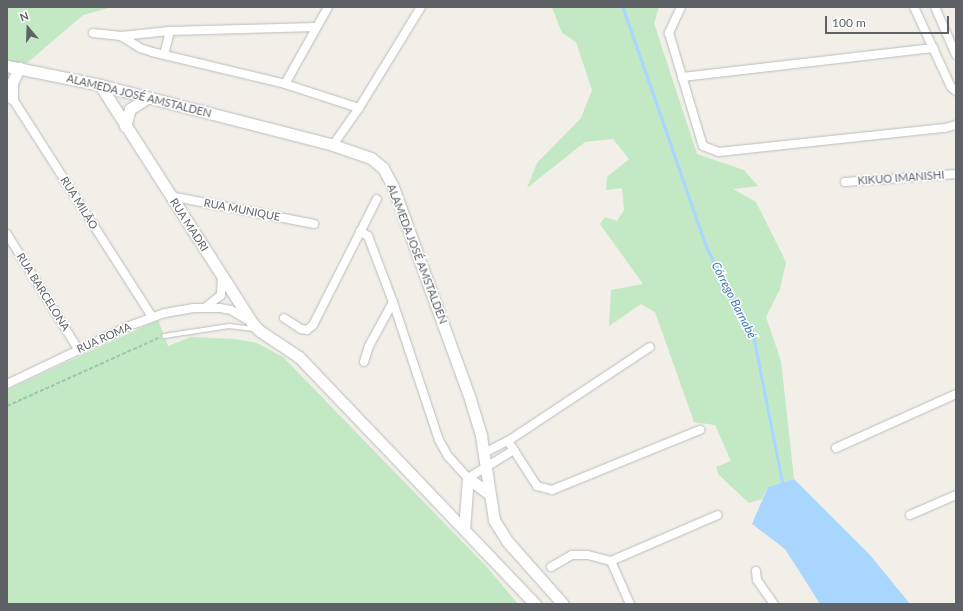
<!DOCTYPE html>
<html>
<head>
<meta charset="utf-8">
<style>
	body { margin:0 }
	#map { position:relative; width:963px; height:611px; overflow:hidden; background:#f1efe7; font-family:Lato,sans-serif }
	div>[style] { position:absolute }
	.green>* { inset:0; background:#c3e8c4 }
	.water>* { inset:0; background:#a8d6ff }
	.stream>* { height:2.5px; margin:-1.25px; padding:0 1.25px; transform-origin:1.25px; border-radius:1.25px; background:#a8d6ff }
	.path>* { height:1.5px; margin-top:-0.75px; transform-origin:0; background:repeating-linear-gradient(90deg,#9ac8a9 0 4px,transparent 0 6px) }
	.roads { filter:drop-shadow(0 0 1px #b9bcc0) drop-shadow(0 0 1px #b9bcc0) }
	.lane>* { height:4px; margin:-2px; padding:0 2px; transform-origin:2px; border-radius:2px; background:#fff }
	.street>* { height:8px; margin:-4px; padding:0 4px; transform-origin:4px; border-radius:4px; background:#fff }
	.secondary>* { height:11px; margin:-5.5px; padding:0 5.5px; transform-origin:5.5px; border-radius:5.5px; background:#fff }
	span { translate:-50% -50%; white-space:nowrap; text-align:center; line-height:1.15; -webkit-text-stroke:3px #fff; paint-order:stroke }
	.street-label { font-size:11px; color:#5e6267 }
	.water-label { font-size:12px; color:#4176b6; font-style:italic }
	.frame { position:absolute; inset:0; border:8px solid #5e6267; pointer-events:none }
	.north { position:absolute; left:8px; top:8px; width:40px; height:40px; -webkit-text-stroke:3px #fff; paint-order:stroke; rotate:341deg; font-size:11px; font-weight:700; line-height:16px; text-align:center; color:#5e6267 }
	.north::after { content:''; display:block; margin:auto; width:14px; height:18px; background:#5e6267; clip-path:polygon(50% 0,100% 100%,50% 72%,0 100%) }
	.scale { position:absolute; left:825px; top:16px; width:124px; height:18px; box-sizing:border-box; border:2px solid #5e6267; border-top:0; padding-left:5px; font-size:12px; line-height:14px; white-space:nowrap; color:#5e6267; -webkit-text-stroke:3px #fff; paint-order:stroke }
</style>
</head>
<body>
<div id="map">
	<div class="green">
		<i style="clip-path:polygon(7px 7px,112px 7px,83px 15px,27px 63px,7px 62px)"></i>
		<i style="clip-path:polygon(552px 7px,659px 7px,654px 23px,697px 154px,744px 170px,758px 186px,733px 189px,756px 202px,786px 262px,780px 289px,766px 317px,781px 361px,794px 479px,768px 487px,762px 499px,749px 503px,719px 475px,716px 467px,731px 461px,715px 425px,694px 422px,655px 312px,641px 304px,609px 326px,611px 290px,643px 284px,600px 224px,605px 217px,617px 221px,624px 210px,622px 188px,606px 190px,607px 177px,629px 159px,613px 139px,585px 142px,527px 188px,537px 163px,581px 118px,592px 90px,576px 42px,562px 33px)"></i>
		<i style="clip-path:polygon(158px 320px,168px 346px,191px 337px,235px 339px,257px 343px,283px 357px,486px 566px,518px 604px,7px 604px,7px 390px)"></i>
	</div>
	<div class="water">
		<i style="clip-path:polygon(794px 479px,870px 555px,910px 604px,820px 604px,785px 549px,752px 524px,768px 487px)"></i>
	</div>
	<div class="stream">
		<i style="left:623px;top:7px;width:253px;rotate:70.8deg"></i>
		<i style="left:706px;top:246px;width:104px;rotate:62.4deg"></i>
		<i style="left:754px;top:338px;width:149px;rotate:78.8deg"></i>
	</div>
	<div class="path">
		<i style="left:7px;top:406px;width:166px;rotate:-24.2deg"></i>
	</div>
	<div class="roads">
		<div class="lane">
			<i style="left:164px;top:336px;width:66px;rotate:-8.7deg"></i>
			<i style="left:229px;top:326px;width:25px;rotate:7deg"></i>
		</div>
		<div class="street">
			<i style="left:681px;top:7px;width:29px;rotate:115deg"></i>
			<i style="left:669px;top:33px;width:118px;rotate:73.3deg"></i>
			<i style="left:703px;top:146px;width:17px;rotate:21deg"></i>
			<i style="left:719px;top:152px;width:227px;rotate:-6.1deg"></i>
			<i style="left:945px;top:128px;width:11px;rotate:-15deg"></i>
			<i style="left:914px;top:7px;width:88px;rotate:65.2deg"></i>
			<i style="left:951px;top:87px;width:6px;rotate:39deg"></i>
			<i style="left:935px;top:7px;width:52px;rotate:66.4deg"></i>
			<i style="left:93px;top:33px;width:28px;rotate:6deg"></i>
			<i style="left:121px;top:36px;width:49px;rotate:-5.8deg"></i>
			<i style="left:170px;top:31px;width:146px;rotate:-1.6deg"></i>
			<i style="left:121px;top:36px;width:22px;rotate:32deg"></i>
			<i style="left:140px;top:48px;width:13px;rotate:18deg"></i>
			<i style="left:152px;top:52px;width:137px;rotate:13.5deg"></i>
			<i style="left:285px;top:84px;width:78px;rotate:18deg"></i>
			<i style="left:164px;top:55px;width:25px;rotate:-76deg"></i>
			<i style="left:682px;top:77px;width:253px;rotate:-6.6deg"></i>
			<i style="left:285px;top:84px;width:88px;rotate:-60.8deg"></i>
			<i style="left:9px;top:93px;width:266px;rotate:57.4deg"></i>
			<i style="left:333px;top:145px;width:45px;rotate:-54.9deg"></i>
			<i style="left:359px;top:108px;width:119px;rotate:-58.5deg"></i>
			<i style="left:845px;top:182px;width:111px;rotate:-4.1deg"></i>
			<i style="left:170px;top:196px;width:147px;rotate:11deg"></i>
			<i style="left:360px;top:231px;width:9px;rotate:32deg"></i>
			<i style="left:368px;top:236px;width:71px;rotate:69.3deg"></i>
			<i style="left:393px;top:302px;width:145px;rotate:71.6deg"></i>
			<i style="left:439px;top:440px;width:18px;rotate:61deg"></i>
			<i style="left:448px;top:456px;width:30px;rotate:48deg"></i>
			<i style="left:468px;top:478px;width:54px;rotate:-31.3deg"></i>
			<i style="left:7px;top:234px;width:135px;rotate:58.3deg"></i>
			<i style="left:206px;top:307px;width:19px;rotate:-39deg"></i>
			<i style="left:221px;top:295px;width:18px;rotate:-87deg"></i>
			<i style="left:284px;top:318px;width:20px;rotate:33deg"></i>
			<i style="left:301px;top:329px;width:6px;rotate:9deg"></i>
			<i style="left:307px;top:330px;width:8px;rotate:-40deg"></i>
			<i style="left:313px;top:325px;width:141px;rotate:-63.1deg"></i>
			<i style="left:364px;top:362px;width:17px;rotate:-73deg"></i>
			<i style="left:369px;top:346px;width:50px;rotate:-61.4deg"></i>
			<i style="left:7px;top:384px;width:135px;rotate:-25.4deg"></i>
			<i style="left:129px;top:326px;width:38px;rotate:-20deg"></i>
			<i style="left:165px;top:313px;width:29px;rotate:-10deg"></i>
			<i style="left:194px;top:308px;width:26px"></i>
			<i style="left:220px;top:308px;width:11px;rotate:10deg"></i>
			<i style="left:231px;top:310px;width:21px;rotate:31deg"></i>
			<i style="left:508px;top:441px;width:54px;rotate:57.2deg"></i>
			<i style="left:537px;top:486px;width:16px;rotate:15deg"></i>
			<i style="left:552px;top:490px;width:160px;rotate:-22.1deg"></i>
			<i style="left:836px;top:448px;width:132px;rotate:-24.2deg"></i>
			<i style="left:484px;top:453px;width:27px;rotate:-27deg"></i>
			<i style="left:508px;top:441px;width:170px;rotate:-33.5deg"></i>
			<i style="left:910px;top:515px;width:50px;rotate:-23.5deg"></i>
			<i style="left:611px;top:561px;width:47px;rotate:66.2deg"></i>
			<i style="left:551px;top:567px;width:24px;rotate:-30deg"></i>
			<i style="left:572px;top:555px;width:16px"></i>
			<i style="left:588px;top:555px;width:24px;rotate:15deg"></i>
			<i style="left:611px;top:561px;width:116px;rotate:-23.3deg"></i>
			<i style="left:756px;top:571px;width:9px;rotate:84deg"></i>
			<i style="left:757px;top:580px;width:29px;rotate:55deg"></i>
		</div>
		<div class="secondary">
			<i style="left:7px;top:66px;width:95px;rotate:11.5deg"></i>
			<i style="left:100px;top:85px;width:241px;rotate:14.4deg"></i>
			<i style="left:333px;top:145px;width:40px;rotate:18.9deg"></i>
			<i style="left:371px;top:158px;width:16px;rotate:40deg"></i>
			<i style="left:383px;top:168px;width:21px;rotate:62deg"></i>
			<i style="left:393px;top:187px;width:226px;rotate:70deg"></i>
			<i style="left:470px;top:399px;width:39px;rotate:73deg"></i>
			<i style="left:481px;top:436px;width:85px;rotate:81.2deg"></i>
			<i style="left:494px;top:520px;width:25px;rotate:58deg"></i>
			<i style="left:507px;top:541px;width:84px;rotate:48.4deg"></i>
			<i style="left:100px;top:85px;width:282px;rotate:57.4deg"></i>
			<i style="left:252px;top:323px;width:11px;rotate:45deg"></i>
			<i style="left:260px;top:331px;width:47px;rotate:33.7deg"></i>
			<i style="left:299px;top:357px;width:342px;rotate:46.3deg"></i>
			<i style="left:12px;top:98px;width:15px;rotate:-90deg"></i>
			<i style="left:12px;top:83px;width:17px;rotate:-65deg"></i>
			<i style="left:125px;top:126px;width:18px;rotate:-74deg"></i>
			<i style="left:130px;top:109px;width:20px;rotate:-33deg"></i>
			<i style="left:464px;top:529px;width:51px;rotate:-85.5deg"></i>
			<i style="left:468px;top:478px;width:26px;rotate:37deg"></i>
		</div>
	</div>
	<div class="street-label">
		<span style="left:139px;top:96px;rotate:14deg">ALAMEDA JOSÉ AMSTALDEN</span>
		<span style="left:901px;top:178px;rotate:-4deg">KIKUO IMANISHI</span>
		<span style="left:79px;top:203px;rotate:58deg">RUA MILÃO</span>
		<span style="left:242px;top:210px;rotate:11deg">RUA MUNIQUE</span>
		<span style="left:189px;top:225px;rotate:57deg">RUA MADRI</span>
		<span style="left:417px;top:254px;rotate:69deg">ALAMEDA JOSÉ AMSTALDEN</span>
		<span style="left:43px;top:292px;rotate:58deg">RUA BARCELONA</span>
		<span style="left:104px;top:338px;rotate:-24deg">RUA ROMA</span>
	</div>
	<div class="water-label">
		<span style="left:734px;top:300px;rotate:63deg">Córrego Barnabé</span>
	</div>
	<div class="frame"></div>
	<div class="north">N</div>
	<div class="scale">100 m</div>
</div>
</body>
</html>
